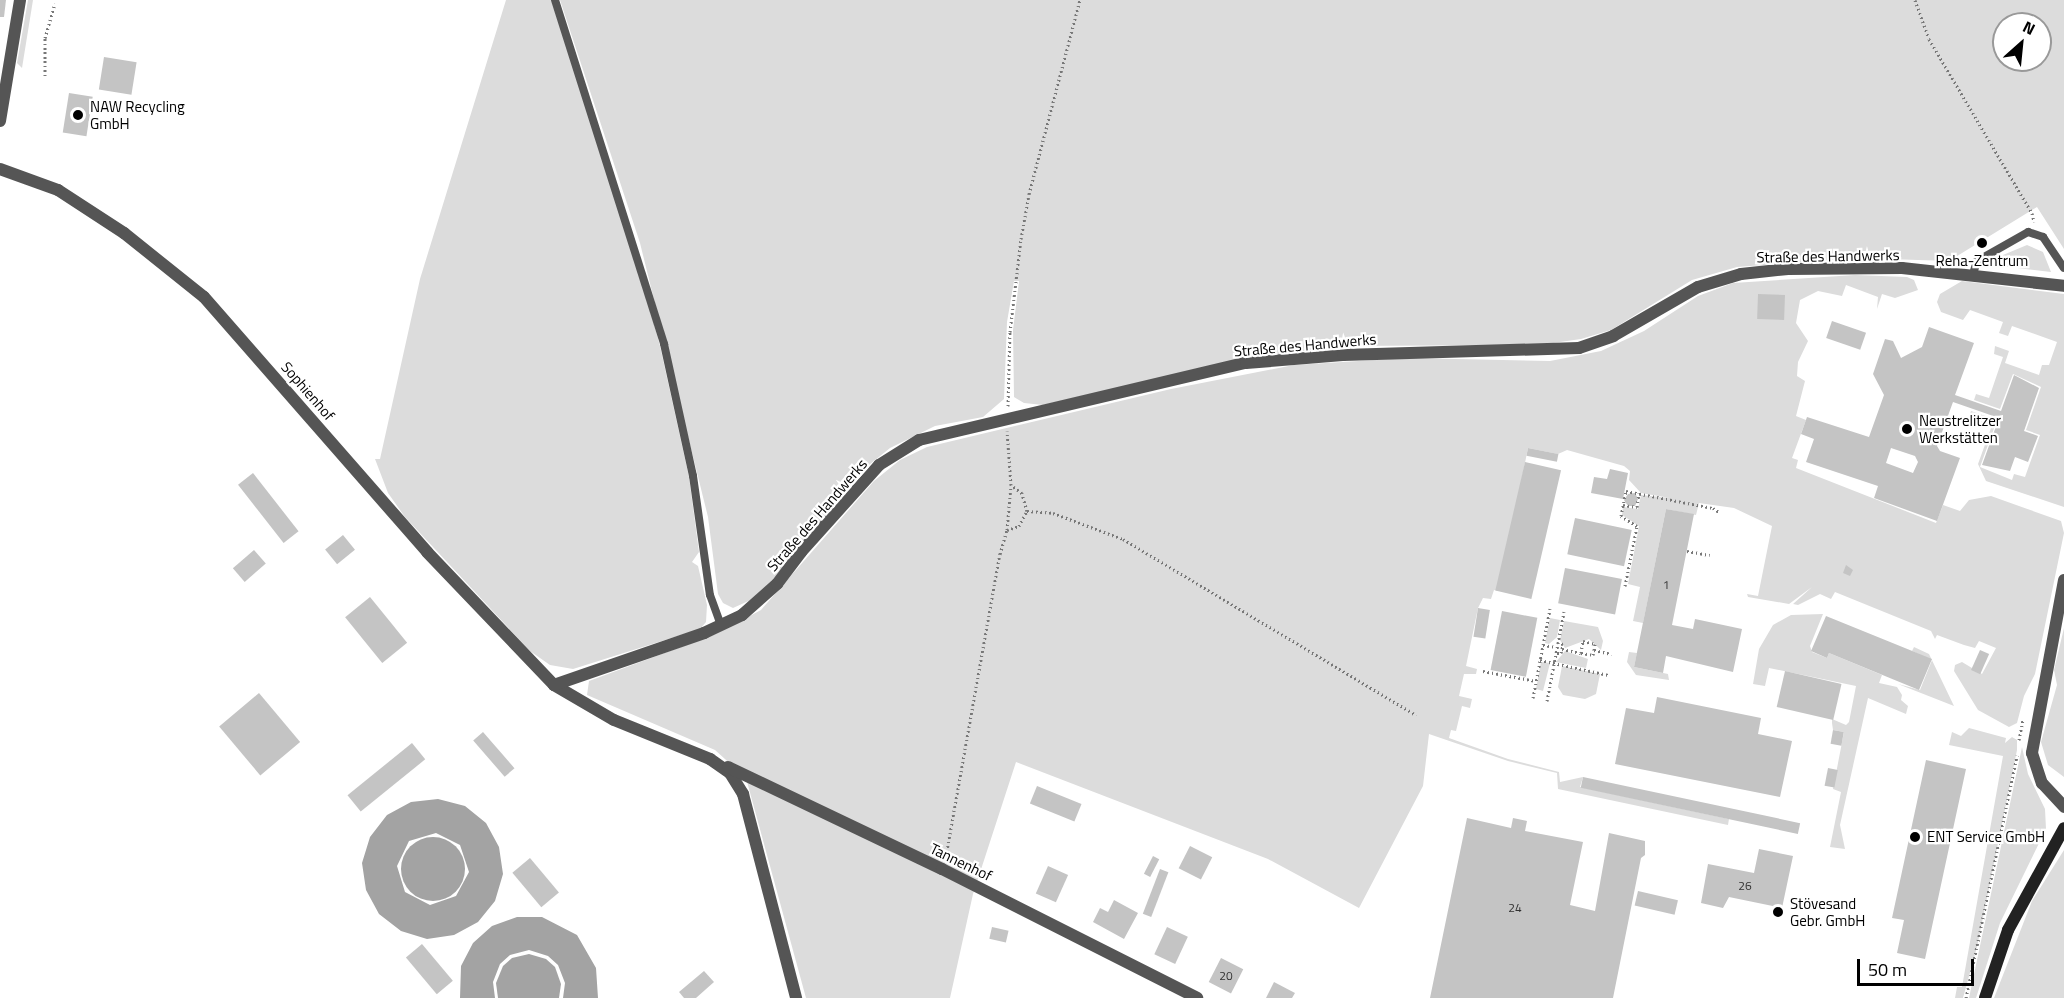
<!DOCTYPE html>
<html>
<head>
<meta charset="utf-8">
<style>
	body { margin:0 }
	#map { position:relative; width:2064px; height:998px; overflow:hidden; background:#fff; font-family:"Titillium Web",sans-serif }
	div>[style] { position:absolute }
	.green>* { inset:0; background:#dcdcdc }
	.water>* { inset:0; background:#a3a3a3 }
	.round { border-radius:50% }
	.building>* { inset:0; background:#c4c4c4; transform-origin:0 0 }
	.path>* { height:3px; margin-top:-1.5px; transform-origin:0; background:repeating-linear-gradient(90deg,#777 0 1.5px,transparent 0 4.5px) }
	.service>* { height:8px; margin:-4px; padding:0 4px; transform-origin:4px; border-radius:4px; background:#555 }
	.minor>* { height:12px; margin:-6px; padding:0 6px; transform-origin:6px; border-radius:6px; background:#555 }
	.secondary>* { height:12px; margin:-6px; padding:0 6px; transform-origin:6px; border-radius:6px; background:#222 }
	.dots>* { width:16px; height:16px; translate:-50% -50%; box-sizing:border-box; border:3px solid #fff; border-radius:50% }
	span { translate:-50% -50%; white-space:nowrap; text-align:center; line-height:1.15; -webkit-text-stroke:4.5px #fff; paint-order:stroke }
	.number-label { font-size:12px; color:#313131 }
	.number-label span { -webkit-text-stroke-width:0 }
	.poi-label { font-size:15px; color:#000 }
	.left { translate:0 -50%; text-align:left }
	.street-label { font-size:15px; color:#000 }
	.north { position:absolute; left:1992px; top:12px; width:60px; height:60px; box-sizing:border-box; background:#fff; border:2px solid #999; border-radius:50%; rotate:27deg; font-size:16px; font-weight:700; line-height:24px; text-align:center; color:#000 }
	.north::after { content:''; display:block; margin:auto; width:21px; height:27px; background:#000; clip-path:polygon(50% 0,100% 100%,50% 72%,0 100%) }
	.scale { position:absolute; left:1857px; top:959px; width:117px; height:27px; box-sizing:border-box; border:3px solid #000; border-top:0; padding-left:8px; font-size:18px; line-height:21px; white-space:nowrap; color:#000; -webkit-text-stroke:4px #fff; paint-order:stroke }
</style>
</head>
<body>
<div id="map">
	<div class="green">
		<i style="clip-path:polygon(28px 0,33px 0,22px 68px,17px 63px)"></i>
		<i style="clip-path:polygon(506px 0,551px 0,632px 244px,660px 346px,689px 477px,699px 552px,692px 562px,698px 566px,707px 605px,706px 622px,700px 629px,573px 669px,550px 665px,530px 651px,405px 517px,388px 493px,375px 459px,380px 459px,420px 279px)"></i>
		<i style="clip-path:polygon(evenodd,560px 0,2064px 0,2064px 249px,2037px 207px,1949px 261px,1856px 258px,1737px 267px,1692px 280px,1611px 330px,1581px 339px,1539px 345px,1343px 346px,1245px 358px,1043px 405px,1024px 403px,1014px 397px,1013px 330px,1019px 281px,1014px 281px,1007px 322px,1004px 399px,983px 417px,935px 426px,890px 448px,864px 469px,772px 582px,755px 598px,733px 608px,723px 603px,718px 594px,708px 517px,640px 243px,560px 0,2004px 24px,2040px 24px,2040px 60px,2004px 60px,2004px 24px)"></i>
		<i style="clip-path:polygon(2027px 245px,2043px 252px,2051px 272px,2001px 266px,2003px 255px)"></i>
		<i style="clip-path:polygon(1855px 275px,1907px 277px,1914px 280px,1918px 290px,1895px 298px,1882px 294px,1877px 309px,1878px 297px,1846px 285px,1842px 296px,1818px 291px,1800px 300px,1796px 323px,1808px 341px,1798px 362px,1797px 376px,1805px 381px,1796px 416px,1806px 420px,1792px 458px,1798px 460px,1796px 468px,1936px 523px,1943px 505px,1960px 511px,1969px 500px,1991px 496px,2061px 521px,2064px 533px,2035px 674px,2024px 696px,2017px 723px,2009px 727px,1978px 710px,1954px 671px,1955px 665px,1962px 662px,1982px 674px,1996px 648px,1979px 641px,1975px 648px,1964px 645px,1937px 635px,1935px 639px,1931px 631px,1835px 592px,1831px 599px,1820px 594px,1798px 605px,1793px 604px,1812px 587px,1789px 604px,1748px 597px,1747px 594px,1758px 596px,1772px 526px,1734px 508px,1699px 503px,1696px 515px,1666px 509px,1643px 623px,1633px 621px,1640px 587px,1628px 584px,1639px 526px,1622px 515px,1623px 507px,1638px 509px,1641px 495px,1670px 498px,1641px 493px,1629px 480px,1630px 471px,1624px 466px,1567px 450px,1558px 454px,1528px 448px,1499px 591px,1494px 590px,1491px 599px,1483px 598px,1478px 608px,1466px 666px,1477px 669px,1476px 674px,1464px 674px,1459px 696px,1472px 699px,1470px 708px,1462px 706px,1456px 731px,1451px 730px,1449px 738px,1508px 759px,1559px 772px,1560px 782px,1583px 777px,1580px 787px,1729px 819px,1728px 825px,1558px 789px,1557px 773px,1508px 761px,1429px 734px,1423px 786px,1359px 908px,1268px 859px,1016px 762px,973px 894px,950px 998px,806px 998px,746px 778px,715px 750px,587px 695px,589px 681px,716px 634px,761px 610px,874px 481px,900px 460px,927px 447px,1171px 389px,1294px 365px,1407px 358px,1550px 361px,1601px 351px,1644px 331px,1698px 296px,1733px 283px)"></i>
		<i style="clip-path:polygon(1962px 281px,2064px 294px,2064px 507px,1986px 481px,1978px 464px,1991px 428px,1968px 419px,1971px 411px,1997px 420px,1980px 467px,2012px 480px,2014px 474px,2025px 477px,2040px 435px,2026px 430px,2041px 387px,2013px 374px,2000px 409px,1974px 400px,1976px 394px,1989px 398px,2003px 357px,1994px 354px,1995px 346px,2009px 351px,2005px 363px,2039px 375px,2042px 365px,2049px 365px,2057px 342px,2012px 326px,2008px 336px,1999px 333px,2003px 322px,1970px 310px,1963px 320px,1941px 312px,1937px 302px,1940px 294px)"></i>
		<i style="clip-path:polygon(1823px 614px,1810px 646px,1812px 652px,1827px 658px,1829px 653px,1882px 675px,1879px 683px,1897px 687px,1902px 695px,1901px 700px,1908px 706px,1906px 714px,1868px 698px,1840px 825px,1845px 849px,1830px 847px,1841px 792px,1833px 789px,1844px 732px,1833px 730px,1832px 723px,1832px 719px,1846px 725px,1849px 722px,1856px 686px,1769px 668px,1765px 686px,1753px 684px,1759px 649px,1773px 625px,1791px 615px)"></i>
		<i style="clip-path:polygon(1550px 618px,1560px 620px,1557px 637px,1549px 644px,1545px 643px)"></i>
		<i style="clip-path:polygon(1564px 621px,1598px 627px,1603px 641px,1601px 650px,1589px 639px,1565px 648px,1560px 640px)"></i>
		<i style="clip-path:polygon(2064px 628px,2064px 777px,2048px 765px,2041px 742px,2057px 685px,2054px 670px)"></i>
		<i style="clip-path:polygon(1914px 647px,1929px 654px,1954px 706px,1898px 684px,1920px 690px,1932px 660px,1912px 651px)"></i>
		<i style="clip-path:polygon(1565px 651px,1588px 659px,1586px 668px,1556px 662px)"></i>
		<i style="clip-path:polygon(1629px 652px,1637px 653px,1634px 667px,1668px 674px,1669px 680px,1636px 675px,1627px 662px)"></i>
		<i style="clip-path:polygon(1541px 662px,1550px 663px,1543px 691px,1536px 689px)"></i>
		<i style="clip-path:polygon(1562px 666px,1600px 674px,1596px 694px,1585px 699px,1563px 695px,1558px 687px)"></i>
		<i style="clip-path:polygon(1969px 728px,2006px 738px,2005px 743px,2012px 737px,2017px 740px,2017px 750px,1977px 947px,1963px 998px,1955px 998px,1957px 987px,1962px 987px,2003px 756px,1949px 745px,1952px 732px,1961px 736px)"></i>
		<i style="clip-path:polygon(2022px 747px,2028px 774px,2045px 809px,2046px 829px,2000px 923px,1976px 998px,1969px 998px)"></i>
		<i style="clip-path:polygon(2064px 850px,2064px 998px,1994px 998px,2032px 901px)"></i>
	</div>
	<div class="water">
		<i style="clip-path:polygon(evenodd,438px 799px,465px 806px,486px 823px,499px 847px,503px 874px,495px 901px,478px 922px,454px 935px,427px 939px,401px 931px,379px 914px,366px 890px,362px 863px,370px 837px,387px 815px,411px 802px,438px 799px,436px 833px,460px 845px,469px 872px,456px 896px,430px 905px,405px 892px,397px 866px,409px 841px,436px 833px)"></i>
		<i class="round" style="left:401px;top:837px;width:64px;height:64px"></i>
		<i style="clip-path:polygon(517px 917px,542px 917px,577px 935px,596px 968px,598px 998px,563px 998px,565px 983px,558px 965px,548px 956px,529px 950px,510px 955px,500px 964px,493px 982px,495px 998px,460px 998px,461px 966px,473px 943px,492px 926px)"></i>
		<i style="clip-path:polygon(529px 954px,546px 959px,555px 967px,561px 984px,559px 998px,498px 998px,496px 983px,503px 966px,512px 958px)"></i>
	</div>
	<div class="building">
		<i style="clip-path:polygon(0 0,6px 0,4px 17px,0 17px)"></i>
		<i style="left:104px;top:57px;width:33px;height:33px;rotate:9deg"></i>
		<i style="left:69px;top:93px;width:24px;height:40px;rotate:9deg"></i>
		<i style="left:1758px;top:294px;width:27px;height:25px;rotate:2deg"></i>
		<i style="left:1832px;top:321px;width:36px;height:18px;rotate:19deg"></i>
		<i style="clip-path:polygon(evenodd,1929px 327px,1974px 343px,1955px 395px,2001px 411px,2014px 375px,2039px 388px,2024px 431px,2038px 436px,2028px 462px,2015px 457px,2010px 471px,1982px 465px,1999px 418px,1953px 402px,1937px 446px,1940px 451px,1960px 458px,1937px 521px,1874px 498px,1878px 486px,1806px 462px,1814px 439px,1801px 434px,1807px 417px,1869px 437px,1884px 395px,1873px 374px,1885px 339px,1893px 341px,1901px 358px,1922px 347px,1929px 327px,1891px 448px,1915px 456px,1918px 462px,1913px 473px,1886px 463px,1891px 448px)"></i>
		<i style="left:1528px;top:448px;width:31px;height:8px;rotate:11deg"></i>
		<i style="left:1525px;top:462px;width:37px;height:132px;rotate:13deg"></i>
		<i style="clip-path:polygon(1610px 469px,1628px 473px,1623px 499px,1591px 493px,1594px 477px,1607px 479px)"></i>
		<i style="left:253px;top:473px;width:74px;height:19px;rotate:52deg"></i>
		<i style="clip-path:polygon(1635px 493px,1638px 499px,1635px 506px,1628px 506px,1624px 500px,1628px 494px)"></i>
		<i style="clip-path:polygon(1666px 509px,1694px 514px,1672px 625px,1693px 629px,1695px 619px,1742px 629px,1733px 672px,1666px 656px,1663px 673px,1634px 667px)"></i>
		<i style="left:1575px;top:518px;width:58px;height:37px;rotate:12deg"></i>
		<i style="left:343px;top:535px;width:19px;height:23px;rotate:51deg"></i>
		<i style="left:254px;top:550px;width:18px;height:28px;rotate:49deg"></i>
		<i style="clip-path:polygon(1846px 565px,1853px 570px,1850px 576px,1843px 573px)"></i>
		<i style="left:1565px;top:568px;width:58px;height:36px;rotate:11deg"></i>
		<i style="left:370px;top:597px;width:59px;height:32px;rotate:51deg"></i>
		<i style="left:1478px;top:608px;width:12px;height:29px;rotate:9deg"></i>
		<i style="left:1502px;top:611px;width:36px;height:60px;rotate:11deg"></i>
		<i style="clip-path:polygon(1826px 616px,1932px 659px,1919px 690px,1829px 653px,1827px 658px,1811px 651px)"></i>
		<i style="left:1980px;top:650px;width:10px;height:22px;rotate:24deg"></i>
		<i style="left:1785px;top:671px;width:58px;height:37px;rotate:13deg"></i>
		<i style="left:259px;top:693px;width:64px;height:52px;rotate:50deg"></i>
		<i style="clip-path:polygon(1657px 697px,1761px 718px,1758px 734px,1792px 741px,1780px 797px,1615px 764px,1626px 708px,1654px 713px)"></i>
		<i style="left:1833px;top:730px;width:11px;height:14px;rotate:10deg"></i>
		<i style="left:483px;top:732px;width:48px;height:13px;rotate:49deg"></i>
		<i style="left:412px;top:743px;width:21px;height:83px;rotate:51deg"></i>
		<i style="clip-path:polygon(1926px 760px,1966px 769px,1925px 959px,1897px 953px,1904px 920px,1892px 918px)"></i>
		<i style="left:1828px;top:768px;width:10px;height:18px;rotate:11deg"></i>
		<i style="left:1583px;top:777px;width:222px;height:11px;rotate:12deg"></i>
		<i style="left:1037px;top:786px;width:48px;height:19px;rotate:22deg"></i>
		<i style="clip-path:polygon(1467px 818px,1511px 828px,1513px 818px,1527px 821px,1525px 831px,1583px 842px,1570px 905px,1595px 911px,1609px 833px,1645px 841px,1645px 855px,1641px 858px,1613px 998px,1430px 998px)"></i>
		<i style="left:1190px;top:846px;width:25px;height:25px;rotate:27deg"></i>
		<i style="clip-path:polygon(1759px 849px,1793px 856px,1782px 908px,1729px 897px,1723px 908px,1701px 903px,1708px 864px,1754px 873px)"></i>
		<i style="left:1153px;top:856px;width:7px;height:20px;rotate:27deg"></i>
		<i style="left:530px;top:858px;width:45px;height:23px;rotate:50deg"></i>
		<i style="left:1048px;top:866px;width:22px;height:30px;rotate:24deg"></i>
		<i style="left:1160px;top:869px;width:9px;height:48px;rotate:21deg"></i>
		<i style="left:1638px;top:891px;width:41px;height:15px;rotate:13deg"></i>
		<i style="clip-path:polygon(1114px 900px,1138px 913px,1124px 939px,1093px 922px,1100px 908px,1108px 912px)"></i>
		<i style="left:992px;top:927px;width:17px;height:12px;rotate:13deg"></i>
		<i style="left:1167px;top:927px;width:23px;height:30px;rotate:25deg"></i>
		<i style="left:422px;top:944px;width:48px;height:21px;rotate:50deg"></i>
		<i style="left:1221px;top:958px;width:25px;height:27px;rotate:27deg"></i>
		<i style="clip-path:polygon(704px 971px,714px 982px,696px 998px,684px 998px,679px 992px)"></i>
		<i style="clip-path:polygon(1274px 982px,1295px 993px,1292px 998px,1266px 998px)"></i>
	</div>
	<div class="path">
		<i style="left:1915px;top:0;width:41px;rotate:70.3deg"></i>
		<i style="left:1929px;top:39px;width:202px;rotate:59.4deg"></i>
		<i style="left:2032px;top:213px;width:9px;rotate:77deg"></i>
		<i style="left:45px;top:76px;width:38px;rotate:-90deg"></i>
		<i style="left:45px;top:38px;width:36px;rotate:-74deg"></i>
		<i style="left:1008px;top:406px;width:74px;rotate:-88.5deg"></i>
		<i style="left:1010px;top:332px;width:94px;rotate:-83.3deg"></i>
		<i style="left:1021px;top:239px;width:46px;rotate:-79.9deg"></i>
		<i style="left:1029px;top:194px;width:201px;rotate:-75.3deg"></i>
		<i style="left:1623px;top:505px;width:14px;rotate:8deg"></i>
		<i style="left:1637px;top:507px;width:14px;rotate:-82deg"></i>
		<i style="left:1027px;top:511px;width:26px;rotate:4deg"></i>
		<i style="left:1053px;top:513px;width:75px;rotate:20.4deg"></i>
		<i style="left:1123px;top:539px;width:342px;rotate:31deg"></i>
		<i style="left:1007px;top:530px;width:13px;rotate:-18deg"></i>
		<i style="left:1019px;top:526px;width:17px;rotate:-62deg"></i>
		<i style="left:1027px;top:511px;width:19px;rotate:-106deg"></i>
		<i style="left:1022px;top:493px;width:14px;rotate:-144deg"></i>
		<i style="left:1687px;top:551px;width:23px;rotate:10deg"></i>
		<i style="left:1625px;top:586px;width:61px;rotate:-78.7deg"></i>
		<i style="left:1637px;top:526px;width:19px;rotate:-148deg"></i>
		<i style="left:1621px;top:516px;width:25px;rotate:-79deg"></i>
		<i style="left:1626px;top:491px;width:89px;rotate:11.1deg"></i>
		<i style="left:1713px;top:508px;width:7px;rotate:34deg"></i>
		<i style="left:1543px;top:645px;width:12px;rotate:9deg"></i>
		<i style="left:1562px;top:649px;width:19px;rotate:12deg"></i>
		<i style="left:1581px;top:653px;width:12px;rotate:-81deg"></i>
		<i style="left:1583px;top:641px;width:12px;rotate:14deg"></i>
		<i style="left:1595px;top:644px;width:6px;rotate:99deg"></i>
		<i style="left:1594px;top:650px;width:18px;rotate:13deg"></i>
		<i style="left:1557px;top:653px;width:4px"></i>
		<i style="left:1561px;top:653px;width:9px;rotate:-77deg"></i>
		<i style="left:1563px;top:644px;width:5px;rotate:-169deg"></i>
		<i style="left:1581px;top:653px;width:12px;rotate:9deg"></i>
		<i style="left:1593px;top:655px;width:5px;rotate:-79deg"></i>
		<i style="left:1540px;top:660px;width:70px;rotate:12.4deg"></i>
		<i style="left:1483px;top:671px;width:54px;rotate:10.7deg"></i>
		<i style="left:1533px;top:698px;width:91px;rotate:-79.2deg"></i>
		<i style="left:1547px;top:701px;width:91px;rotate:-79.2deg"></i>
		<i style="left:2019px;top:740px;width:20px;rotate:-79deg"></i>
		<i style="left:946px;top:856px;width:307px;rotate:-79.9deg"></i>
		<i style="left:1000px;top:554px;width:25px;rotate:-74deg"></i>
		<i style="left:1007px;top:530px;width:45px;rotate:-84.9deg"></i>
		<i style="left:1011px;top:485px;width:54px;rotate:-94.2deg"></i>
		<i style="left:1966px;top:998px;width:248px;rotate:-78.1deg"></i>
	</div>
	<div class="service">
		<i style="left:555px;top:0;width:361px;rotate:72.4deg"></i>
		<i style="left:664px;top:344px;width:135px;rotate:77.6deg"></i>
		<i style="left:693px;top:476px;width:120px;rotate:81.9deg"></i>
		<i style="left:710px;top:595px;width:33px;rotate:70deg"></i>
		<i style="left:1973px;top:274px;width:14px;rotate:-73deg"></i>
		<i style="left:1977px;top:261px;width:59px;rotate:-29.6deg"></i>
		<i style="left:2028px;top:232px;width:16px;rotate:18deg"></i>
		<i style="left:2043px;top:237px;width:37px;rotate:56deg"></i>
	</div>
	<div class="minor">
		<i style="left:0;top:121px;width:123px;rotate:-80.6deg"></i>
		<i style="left:0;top:169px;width:62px;rotate:19.9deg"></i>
		<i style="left:58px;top:190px;width:79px;rotate:33.1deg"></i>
		<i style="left:124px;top:233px;width:102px;rotate:38.7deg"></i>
		<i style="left:204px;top:297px;width:339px;rotate:48.8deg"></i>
		<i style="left:427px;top:552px;width:184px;rotate:46.3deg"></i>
		<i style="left:554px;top:685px;width:69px;rotate:30.3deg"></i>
		<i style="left:614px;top:720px;width:104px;rotate:22.1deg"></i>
		<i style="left:710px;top:759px;width:24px;rotate:35deg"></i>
		<i style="left:730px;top:773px;width:25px;rotate:58deg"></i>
		<i style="left:743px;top:794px;width:211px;rotate:75.4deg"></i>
		<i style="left:2064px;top:580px;width:176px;rotate:100.5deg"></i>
		<i style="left:2032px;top:753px;width:32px;rotate:72deg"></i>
		<i style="left:2042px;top:783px;width:33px;rotate:47deg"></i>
		<i style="left:554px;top:685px;width:159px;rotate:-19.1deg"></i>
		<i style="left:704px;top:633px;width:42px;rotate:-25.3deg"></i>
		<i style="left:742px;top:615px;width:47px;rotate:-41.5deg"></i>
		<i style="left:777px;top:584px;width:40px;rotate:-53deg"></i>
		<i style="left:801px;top:552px;width:117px;rotate:-48.1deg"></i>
		<i style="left:879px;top:465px;width:47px;rotate:-32deg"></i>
		<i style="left:919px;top:440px;width:336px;rotate:-13.3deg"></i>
		<i style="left:1246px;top:363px;width:97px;rotate:-4.7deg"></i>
		<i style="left:1343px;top:355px;width:236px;rotate:-1.7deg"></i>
		<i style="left:1579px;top:348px;width:36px;rotate:-19deg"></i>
		<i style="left:1613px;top:336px;width:98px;rotate:-30deg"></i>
		<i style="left:1698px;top:287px;width:45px;rotate:-16.8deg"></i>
		<i style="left:1741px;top:274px;width:47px;rotate:-6.1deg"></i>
		<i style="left:1788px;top:269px;width:114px;rotate:-0.5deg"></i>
		<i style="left:1902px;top:268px;width:163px;rotate:6.3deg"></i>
		<i style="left:728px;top:767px;width:237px;rotate:25.5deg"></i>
		<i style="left:942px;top:869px;width:286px;rotate:26.8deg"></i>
	</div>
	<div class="secondary">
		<i style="left:1985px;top:998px;width:72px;rotate:-71.3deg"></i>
		<i style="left:2008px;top:930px;width:116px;rotate:-61.2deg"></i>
	</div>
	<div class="dots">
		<i style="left:78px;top:115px;background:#000"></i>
		<i style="left:1982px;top:243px;background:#000"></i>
		<i style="left:1907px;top:429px;background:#000"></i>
		<i style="left:1915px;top:837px;background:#000"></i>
		<i style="left:1778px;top:912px;background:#000"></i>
	</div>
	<div class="number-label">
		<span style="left:1666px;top:585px">1</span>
		<span style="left:1745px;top:886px">26</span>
		<span style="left:1515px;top:908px">24</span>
		<span style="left:1226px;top:976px">20</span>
	</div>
	<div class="poi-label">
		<span class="left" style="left:90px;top:115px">NAW Recycling<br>GmbH</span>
		<span style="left:1982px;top:261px">Reha-Zentrum</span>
		<span class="left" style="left:1919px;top:429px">Neustrelitzer<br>Werkstätten</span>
		<span class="left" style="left:1927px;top:837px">ENT Service GmbH</span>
		<span class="left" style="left:1790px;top:912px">Stövesand<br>Gebr. GmbH</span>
	</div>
	<div class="street-label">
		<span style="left:1828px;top:256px;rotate:-1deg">Straße des Handwerks</span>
		<span style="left:1305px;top:345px;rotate:-5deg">Straße des Handwerks</span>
		<span style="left:308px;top:391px;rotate:49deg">Sophienhof</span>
		<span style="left:817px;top:515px;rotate:-49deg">Straße des Handwerks</span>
		<span style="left:961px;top:862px;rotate:26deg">Tannenhof</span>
	</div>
	<div class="north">N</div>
	<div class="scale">50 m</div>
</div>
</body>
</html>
